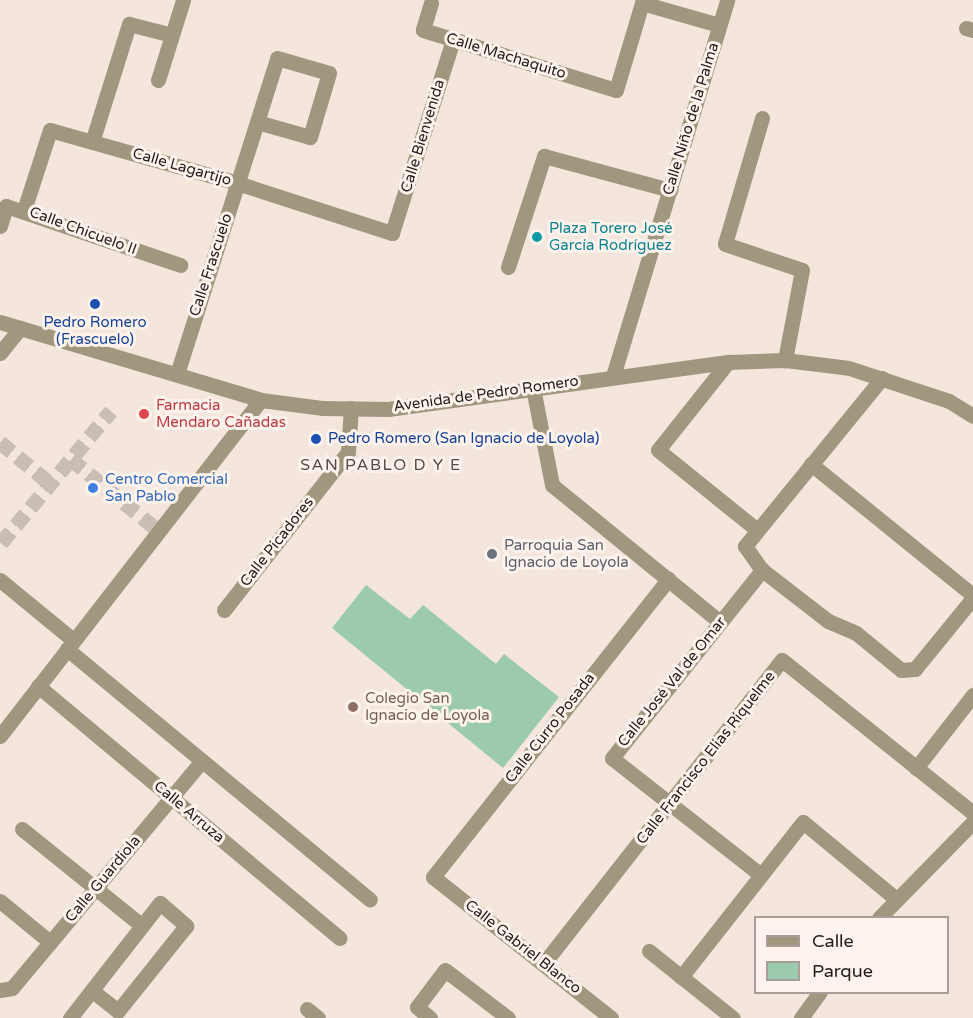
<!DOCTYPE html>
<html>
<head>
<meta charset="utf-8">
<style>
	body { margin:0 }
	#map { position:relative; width:973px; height:1018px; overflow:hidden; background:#f4e5dd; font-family:"Varela Round",sans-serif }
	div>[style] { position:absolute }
	.green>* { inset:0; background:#9ccaac }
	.minor-tunnel>* { height:15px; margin-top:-7.5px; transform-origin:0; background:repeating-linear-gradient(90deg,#cabdb6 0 15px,transparent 0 23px) }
	.minor>* { height:15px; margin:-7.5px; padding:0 7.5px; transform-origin:7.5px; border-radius:7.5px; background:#a1977e }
	.dots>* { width:16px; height:16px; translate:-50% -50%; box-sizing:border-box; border:3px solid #fff3ed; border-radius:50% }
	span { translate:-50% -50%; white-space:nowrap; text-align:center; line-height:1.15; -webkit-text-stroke:6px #fff3ed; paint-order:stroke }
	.street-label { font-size:15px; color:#221d1b }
	.culture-label { font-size:15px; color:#0d838f }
	.left { translate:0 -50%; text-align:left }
	.transit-label { font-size:15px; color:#164399 }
	.health-label { font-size:15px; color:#be3a42 }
	.shop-label { font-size:15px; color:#366cbe }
	.worship-label { font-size:15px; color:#5b616d }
	.education-label { font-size:15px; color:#785e54 }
	.neighbourhood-label { font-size:16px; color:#564a44; letter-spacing:1.5px }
	.legend { position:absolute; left:754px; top:916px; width:195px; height:78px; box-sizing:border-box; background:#fff3ed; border:2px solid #a79d99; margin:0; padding:8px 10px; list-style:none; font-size:18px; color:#221d1b }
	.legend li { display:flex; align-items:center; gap:12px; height:30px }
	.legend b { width:30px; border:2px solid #a79d99 }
</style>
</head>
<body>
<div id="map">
	<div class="green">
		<i style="clip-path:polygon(366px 585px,410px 619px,423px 605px,496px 664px,504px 654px,559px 697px,503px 768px,332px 628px)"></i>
	</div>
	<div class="minor-tunnel">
		<i style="left:0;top:442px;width:66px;rotate:39.5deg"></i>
		<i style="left:71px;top:459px;width:107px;rotate:39.3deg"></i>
		<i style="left:1px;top:543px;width:172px;rotate:-50.2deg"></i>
	</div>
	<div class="minor">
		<i style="left:431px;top:3px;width:28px;rotate:107deg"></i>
		<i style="left:423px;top:30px;width:202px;rotate:17.3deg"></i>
		<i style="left:616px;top:90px;width:91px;rotate:-73.4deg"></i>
		<i style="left:642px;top:3px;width:80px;rotate:15.9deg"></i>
		<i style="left:966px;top:28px;width:7px;rotate:16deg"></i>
		<i style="left:158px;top:80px;width:84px;rotate:-72.6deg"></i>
		<i style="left:762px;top:118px;width:131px;rotate:106.4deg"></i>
		<i style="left:725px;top:244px;width:81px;rotate:18.7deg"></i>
		<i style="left:802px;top:270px;width:92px;rotate:100.7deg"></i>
		<i style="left:92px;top:142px;width:124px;rotate:-72.6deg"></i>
		<i style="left:129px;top:24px;width:44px;rotate:14.3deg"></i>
		<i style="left:24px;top:210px;width:84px;rotate:-72deg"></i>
		<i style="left:50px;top:130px;width:194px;rotate:15.8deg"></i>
		<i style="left:237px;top:183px;width:163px;rotate:17.9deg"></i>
		<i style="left:392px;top:233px;width:203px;rotate:-72.5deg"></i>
		<i style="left:0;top:226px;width:21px;rotate:-73deg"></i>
		<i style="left:6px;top:206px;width:184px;rotate:18.7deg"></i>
		<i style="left:508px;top:267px;width:117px;rotate:-72deg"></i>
		<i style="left:544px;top:156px;width:131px;rotate:15.1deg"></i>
		<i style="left:0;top:322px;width:272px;rotate:16.6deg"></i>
		<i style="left:261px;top:400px;width:63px;rotate:7.4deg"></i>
		<i style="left:323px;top:408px;width:65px;rotate:0.9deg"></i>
		<i style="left:388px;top:409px;width:343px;rotate:-7.9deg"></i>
		<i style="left:728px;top:362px;width:57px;rotate:-2deg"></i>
		<i style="left:785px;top:360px;width:64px;rotate:7.1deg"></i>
		<i style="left:849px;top:368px;width:105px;rotate:18.3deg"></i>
		<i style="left:949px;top:401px;width:28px;rotate:32deg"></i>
		<i style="left:0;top:353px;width:32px;rotate:-51deg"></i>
		<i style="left:728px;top:362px;width:112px;rotate:128.5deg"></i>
		<i style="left:658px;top:450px;width:127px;rotate:38.9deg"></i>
		<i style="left:177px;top:374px;width:331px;rotate:-72.4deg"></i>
		<i style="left:277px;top:58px;width:54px;rotate:16.1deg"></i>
		<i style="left:329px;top:73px;width:67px;rotate:106.5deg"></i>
		<i style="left:310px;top:137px;width:55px;rotate:-164.2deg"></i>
		<i style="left:613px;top:376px;width:393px;rotate:-73.1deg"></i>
		<i style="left:882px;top:378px;width:217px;rotate:129.2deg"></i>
		<i style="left:745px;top:546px;width:29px;rotate:55deg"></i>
		<i style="left:762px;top:570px;width:83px;rotate:37.7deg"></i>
		<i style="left:828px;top:621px;width:30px;rotate:23deg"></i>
		<i style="left:856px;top:633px;width:58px;rotate:39.4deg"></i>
		<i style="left:901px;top:670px;width:14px;rotate:-4deg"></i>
		<i style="left:915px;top:669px;width:92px;rotate:-50.8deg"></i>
		<i style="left:533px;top:388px;width:99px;rotate:78.9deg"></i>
		<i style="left:552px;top:485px;width:217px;rotate:39.2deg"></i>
		<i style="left:811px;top:464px;width:208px;rotate:39deg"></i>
		<i style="left:0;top:580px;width:94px;rotate:39.4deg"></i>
		<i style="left:224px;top:610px;width:201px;rotate:-51.9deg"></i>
		<i style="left:348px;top:452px;width:44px;rotate:-86.1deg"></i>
		<i style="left:67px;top:649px;width:393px;rotate:39.6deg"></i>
		<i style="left:38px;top:686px;width:393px;rotate:39.9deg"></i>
		<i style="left:0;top:736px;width:425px;rotate:-52.2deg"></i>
		<i style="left:916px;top:768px;width:93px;rotate:-52deg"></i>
		<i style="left:22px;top:829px;width:154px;rotate:38.9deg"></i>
		<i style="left:761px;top:875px;width:189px;rotate:-141.9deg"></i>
		<i style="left:612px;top:758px;width:241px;rotate:-51.4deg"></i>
		<i style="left:0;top:901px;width:65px;rotate:39.4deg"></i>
		<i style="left:879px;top:918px;width:134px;rotate:-45.6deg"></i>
		<i style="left:649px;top:951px;width:107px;rotate:38.6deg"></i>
		<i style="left:544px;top:963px;width:385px;rotate:-51.9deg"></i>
		<i style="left:782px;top:660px;width:245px;rotate:38.7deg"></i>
		<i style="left:681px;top:977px;width:197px;rotate:-51.8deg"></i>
		<i style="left:803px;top:822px;width:119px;rotate:39.6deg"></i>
		<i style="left:0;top:990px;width:12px;rotate:-9deg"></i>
		<i style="left:12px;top:988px;width:296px;rotate:-50.1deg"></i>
		<i style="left:307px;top:1009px;width:14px;rotate:39deg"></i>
		<i style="left:70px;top:1018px;width:146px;rotate:-52deg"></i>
		<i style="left:160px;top:903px;width:35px;rotate:41deg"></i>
		<i style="left:186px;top:926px;width:109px;rotate:128.7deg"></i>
		<i style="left:118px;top:1011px;width:33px;rotate:-142deg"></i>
		<i style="left:430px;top:1018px;width:17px;rotate:-140deg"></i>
		<i style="left:417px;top:1007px;width:46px;rotate:-52.9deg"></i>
		<i style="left:445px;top:970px;width:79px;rotate:37.3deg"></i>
		<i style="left:611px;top:1018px;width:227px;rotate:-141.6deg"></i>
		<i style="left:433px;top:877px;width:380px;rotate:-51.7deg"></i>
		<i style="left:801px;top:1018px;width:32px;rotate:-54deg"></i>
	</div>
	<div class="dots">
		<i style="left:537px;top:237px;background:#0f9aa8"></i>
		<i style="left:95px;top:304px;background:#1a4fb4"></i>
		<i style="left:144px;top:414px;background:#e0444e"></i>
		<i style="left:316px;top:439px;background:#1a4fb4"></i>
		<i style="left:93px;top:488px;background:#3f7fe0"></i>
		<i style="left:492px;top:554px;background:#6b7280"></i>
		<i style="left:353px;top:707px;background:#8d6e63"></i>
	</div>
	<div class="street-label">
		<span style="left:506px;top:56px;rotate:17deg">Calle Machaquito</span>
		<span style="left:691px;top:119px;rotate:-73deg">Calle Niño de la Palma</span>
		<span style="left:423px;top:136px;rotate:-73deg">Calle Bienvenida</span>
		<span style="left:182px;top:167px;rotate:16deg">Calle Lagartijo</span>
		<span style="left:83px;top:231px;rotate:20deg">Calle Chicuelo II</span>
		<span style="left:211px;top:265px;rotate:-72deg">Calle Frascuelo</span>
		<span style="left:486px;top:394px;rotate:-8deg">Avenida de Pedro Romero</span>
		<span style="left:277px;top:542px;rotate:-52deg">Calle Picadores</span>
		<span style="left:672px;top:682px;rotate:-51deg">Calle José Val de Omar</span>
		<span style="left:550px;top:728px;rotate:-52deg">Calle Curro Posada</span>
		<span style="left:706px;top:758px;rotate:-52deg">Calle Francisco Elias Riquelme</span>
		<span style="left:189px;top:812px;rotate:40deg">Calle Arruza</span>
		<span style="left:103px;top:879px;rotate:-50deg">Calle Guardiola</span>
		<span style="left:523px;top:947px;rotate:38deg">Calle Gabriel Blanco</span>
	</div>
	<div class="culture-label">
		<span class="left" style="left:549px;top:237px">Plaza Torero José<br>García Rodríguez</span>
	</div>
	<div class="transit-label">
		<span style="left:95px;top:331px">Pedro Romero<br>(Frascuelo)</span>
		<span class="left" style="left:328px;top:439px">Pedro Romero (San Ignacio de Loyola)</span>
	</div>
	<div class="health-label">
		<span class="left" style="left:156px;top:414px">Farmacia<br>Mendaro Cañadas</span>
	</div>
	<div class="shop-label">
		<span class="left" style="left:105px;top:488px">Centro Comercial<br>San Pablo</span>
	</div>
	<div class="worship-label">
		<span class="left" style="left:504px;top:554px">Parroquia San<br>Ignacio de Loyola</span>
	</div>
	<div class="education-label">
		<span class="left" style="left:365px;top:707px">Colegio San<br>Ignacio de Loyola</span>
	</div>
	<div class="neighbourhood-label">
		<span style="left:381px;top:465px">SAN PABLO D Y E</span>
	</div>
	<ul class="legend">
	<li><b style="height:8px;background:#a1977e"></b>Calle</li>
	<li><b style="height:16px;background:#9ccaac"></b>Parque</li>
	</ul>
</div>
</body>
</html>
